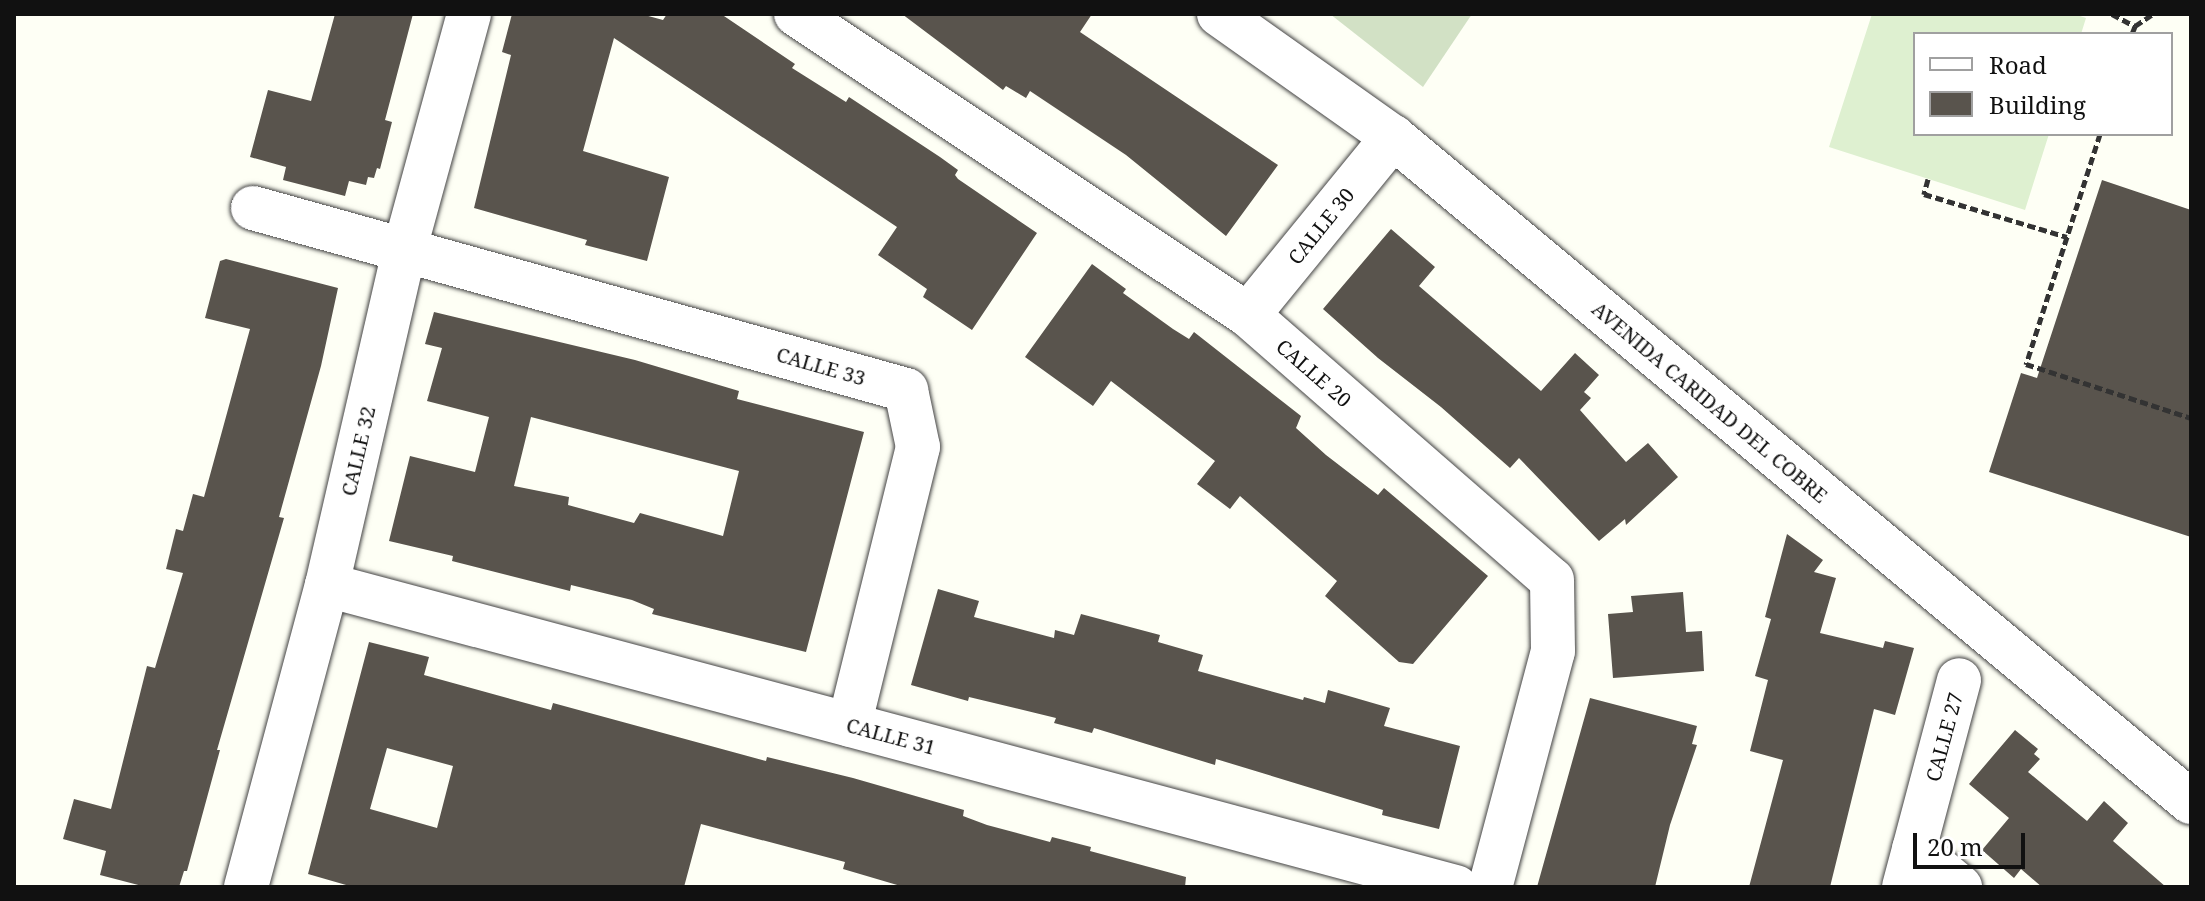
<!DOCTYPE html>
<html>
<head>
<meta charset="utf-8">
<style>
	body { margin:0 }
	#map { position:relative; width:2205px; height:901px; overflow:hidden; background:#fefff5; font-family:"Noto Serif",serif }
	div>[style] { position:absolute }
	.cemetery>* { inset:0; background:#d2e1c5 }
	.pitch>* { inset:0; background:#def0d0 }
	.building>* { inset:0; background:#59544d }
	.path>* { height:5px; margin-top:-2.5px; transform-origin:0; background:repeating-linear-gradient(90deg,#333 0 8px,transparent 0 12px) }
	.roads { filter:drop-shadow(0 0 2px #444) drop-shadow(0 0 2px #444) }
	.minor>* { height:44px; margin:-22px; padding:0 22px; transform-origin:22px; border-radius:22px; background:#fff }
	.tertiary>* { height:44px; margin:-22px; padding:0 22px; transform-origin:22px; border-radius:22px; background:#fff }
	span { translate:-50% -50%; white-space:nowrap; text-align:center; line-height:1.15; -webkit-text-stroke:8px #fff; paint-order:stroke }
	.street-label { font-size:20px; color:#111 }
	.frame { position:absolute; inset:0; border:16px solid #111; pointer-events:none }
	.legend { position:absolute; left:1913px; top:32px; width:260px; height:104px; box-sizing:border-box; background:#fff; border:2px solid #a0a0a0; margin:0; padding:10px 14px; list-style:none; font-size:24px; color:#111 }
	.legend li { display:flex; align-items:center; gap:16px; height:40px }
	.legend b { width:40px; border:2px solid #a0a0a0 }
	.scale { position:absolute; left:1913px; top:833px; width:112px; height:36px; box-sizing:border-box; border:4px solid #111; border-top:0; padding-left:10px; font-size:24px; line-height:28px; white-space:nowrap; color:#111; -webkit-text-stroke:6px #fff; paint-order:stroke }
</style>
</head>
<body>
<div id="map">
	<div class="cemetery">
		<i style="clip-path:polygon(1330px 14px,1472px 14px,1423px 87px)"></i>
	</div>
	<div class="pitch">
		<i style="clip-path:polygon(1872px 14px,2074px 14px,2086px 18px,2081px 34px,1915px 34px,1915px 134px,2049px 134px,2025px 210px,1829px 147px)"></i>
	</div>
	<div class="building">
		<i style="clip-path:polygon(335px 14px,413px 14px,385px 120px,392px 122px,380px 169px,377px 168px,374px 178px,368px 177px,366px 185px,349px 181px,345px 196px,283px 180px,286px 167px,250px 157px,268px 90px,311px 101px)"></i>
		<i style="clip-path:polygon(512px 14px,641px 14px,663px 20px,667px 14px,721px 14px,795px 64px,792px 68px,846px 102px,849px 97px,940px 157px,958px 170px,955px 175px,958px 179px,1037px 233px,972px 330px,923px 297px,927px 289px,878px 255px,897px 227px,614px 38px,583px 151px,669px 177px,647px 261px,585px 245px,587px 240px,474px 208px,511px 55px,502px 52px)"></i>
		<i style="clip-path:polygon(902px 14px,1092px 14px,1080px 32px,1278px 165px,1226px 236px,1126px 155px,1030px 91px,1026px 98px,1006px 86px,1003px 90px)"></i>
		<i style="clip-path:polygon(2102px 180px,2191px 210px,2191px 537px,1989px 472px,2021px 373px,2037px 378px)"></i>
		<i style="clip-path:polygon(1391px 229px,1435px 267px,1419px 286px,1541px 391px,1575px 353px,1599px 375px,1584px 392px,1591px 398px,1580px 410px,1626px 462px,1648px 443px,1678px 477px,1626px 525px,1625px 519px,1599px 541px,1519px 458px,1510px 468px,1441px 407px,1378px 358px,1323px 309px)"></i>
		<i style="clip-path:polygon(226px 259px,338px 288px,321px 366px,279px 517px,284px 518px,217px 750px,220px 750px,187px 871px,184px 871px,179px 887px,146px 887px,100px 875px,106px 851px,63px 839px,74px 799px,111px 809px,147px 666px,155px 668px,183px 573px,166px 569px,176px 529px,183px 531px,193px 494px,204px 497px,250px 329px,205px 318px,220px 261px)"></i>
		<i style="clip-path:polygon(1092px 264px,1126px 289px,1123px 293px,1173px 329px,1189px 339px,1194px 332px,1301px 416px,1296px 428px,1326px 455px,1378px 495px,1384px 488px,1488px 576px,1413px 664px,1399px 662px,1325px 596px,1337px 581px,1240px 496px,1230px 509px,1197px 484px,1215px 461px,1111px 381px,1093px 406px,1025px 357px)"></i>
		<i style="clip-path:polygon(evenodd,434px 312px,635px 360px,739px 391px,737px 399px,864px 432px,806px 652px,652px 614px,654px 609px,632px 600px,571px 585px,570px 591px,452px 561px,453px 556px,389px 541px,410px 456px,475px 472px,489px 417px,427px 401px,442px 348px,425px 344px,434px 312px,531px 417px,739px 471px,723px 536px,640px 513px,634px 523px,568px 505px,569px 497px,514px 486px,531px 417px)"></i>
		<i style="clip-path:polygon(1787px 534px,1823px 560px,1814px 572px,1836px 578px,1820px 633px,1883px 648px,1885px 641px,1914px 648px,1895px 715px,1874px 709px,1830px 887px,1749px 887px,1783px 760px,1750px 751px,1768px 680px,1755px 676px,1771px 619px,1765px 617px)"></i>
		<i style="clip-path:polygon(938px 589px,979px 601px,974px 617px,1054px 638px,1055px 630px,1074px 635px,1081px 614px,1160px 635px,1158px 642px,1203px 655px,1198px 671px,1303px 700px,1304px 697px,1325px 703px,1328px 690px,1390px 708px,1384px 726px,1460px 746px,1439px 829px,1382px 815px,1383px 810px,1216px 759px,1215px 765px,1094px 728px,1092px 733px,1054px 723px,1056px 718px,969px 697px,968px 701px,911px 685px)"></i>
		<i style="clip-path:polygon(1683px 592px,1686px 632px,1702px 631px,1704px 671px,1613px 678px,1608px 614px,1633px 612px,1631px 596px)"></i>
		<i style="clip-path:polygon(evenodd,369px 642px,429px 657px,424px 675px,551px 710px,553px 703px,766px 761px,767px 757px,853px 778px,964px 810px,963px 816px,987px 825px,1050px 842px,1052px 837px,1091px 847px,1090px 851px,1186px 877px,1185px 887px,904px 887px,843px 869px,845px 862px,701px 824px,684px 887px,353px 887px,308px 874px,369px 642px,387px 748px,453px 766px,437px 828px,370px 809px,387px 748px)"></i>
		<i style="clip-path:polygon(1590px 698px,1697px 726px,1692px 744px,1697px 745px,1670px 825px,1655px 887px,1537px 887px)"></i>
		<i style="clip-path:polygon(2015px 730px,2038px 749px,2034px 754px,2040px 759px,2028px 772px,2087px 821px,2104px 801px,2128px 823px,2113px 841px,2166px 887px,2042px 887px,2021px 869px,2014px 878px,1982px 850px,2009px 818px,1969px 784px)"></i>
	</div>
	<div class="path">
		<i style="left:2112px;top:14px;width:26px;rotate:28deg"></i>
		<i style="left:2132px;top:34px;width:9px;rotate:-69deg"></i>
		<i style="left:2135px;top:26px;width:22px;rotate:-34deg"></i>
		<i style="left:2100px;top:134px;width:242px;rotate:107.8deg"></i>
		<i style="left:2026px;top:364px;width:174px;rotate:18.1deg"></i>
		<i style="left:1928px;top:179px;width:16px;rotate:105deg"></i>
		<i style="left:1924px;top:194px;width:149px;rotate:16.7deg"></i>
	</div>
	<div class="roads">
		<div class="minor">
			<i style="left:796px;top:14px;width:543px;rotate:33.66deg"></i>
			<i style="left:1248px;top:315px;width:403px;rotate:41.1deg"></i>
			<i style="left:1552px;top:580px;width:71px;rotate:89.2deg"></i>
			<i style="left:1553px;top:651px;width:244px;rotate:104.9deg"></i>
			<i style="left:253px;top:208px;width:678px;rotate:15.57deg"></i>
			<i style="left:906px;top:390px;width:58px;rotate:78.1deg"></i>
			<i style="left:918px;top:447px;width:286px;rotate:103.9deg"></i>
			<i style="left:1248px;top:315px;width:230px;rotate:-50.8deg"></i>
			<i style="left:327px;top:585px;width:1169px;rotate:14.98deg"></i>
			<i style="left:1914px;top:849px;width:60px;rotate:39.6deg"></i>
			<i style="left:246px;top:887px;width:313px;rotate:-75deg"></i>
			<i style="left:327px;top:585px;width:346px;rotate:-77deg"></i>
			<i style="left:405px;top:248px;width:243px;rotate:-74.7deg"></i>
			<i style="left:1904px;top:887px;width:214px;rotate:-75.1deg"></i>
		</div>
		<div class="tertiary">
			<i style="left:1219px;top:14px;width:213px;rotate:35.3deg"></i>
			<i style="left:1393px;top:137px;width:1039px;rotate:39.81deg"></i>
		</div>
	</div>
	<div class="street-label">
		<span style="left:1321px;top:226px;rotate:-51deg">CALLE 30</span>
		<span style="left:821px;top:366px;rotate:16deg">CALLE 33</span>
		<span style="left:1314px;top:373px;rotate:41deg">CALLE 20</span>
		<span style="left:1710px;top:402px;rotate:40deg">AVENIDA CARIDAD DEL COBRE</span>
		<span style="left:358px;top:451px;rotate:-77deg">CALLE 32</span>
		<span style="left:891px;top:736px;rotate:15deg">CALLE 31</span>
		<span style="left:1944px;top:737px;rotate:-75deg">CALLE 27</span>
	</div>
	<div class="frame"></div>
	<ul class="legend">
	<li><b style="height:10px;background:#fff"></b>Road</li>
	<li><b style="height:22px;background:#59544d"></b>Building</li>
	</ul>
	<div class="scale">20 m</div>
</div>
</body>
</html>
